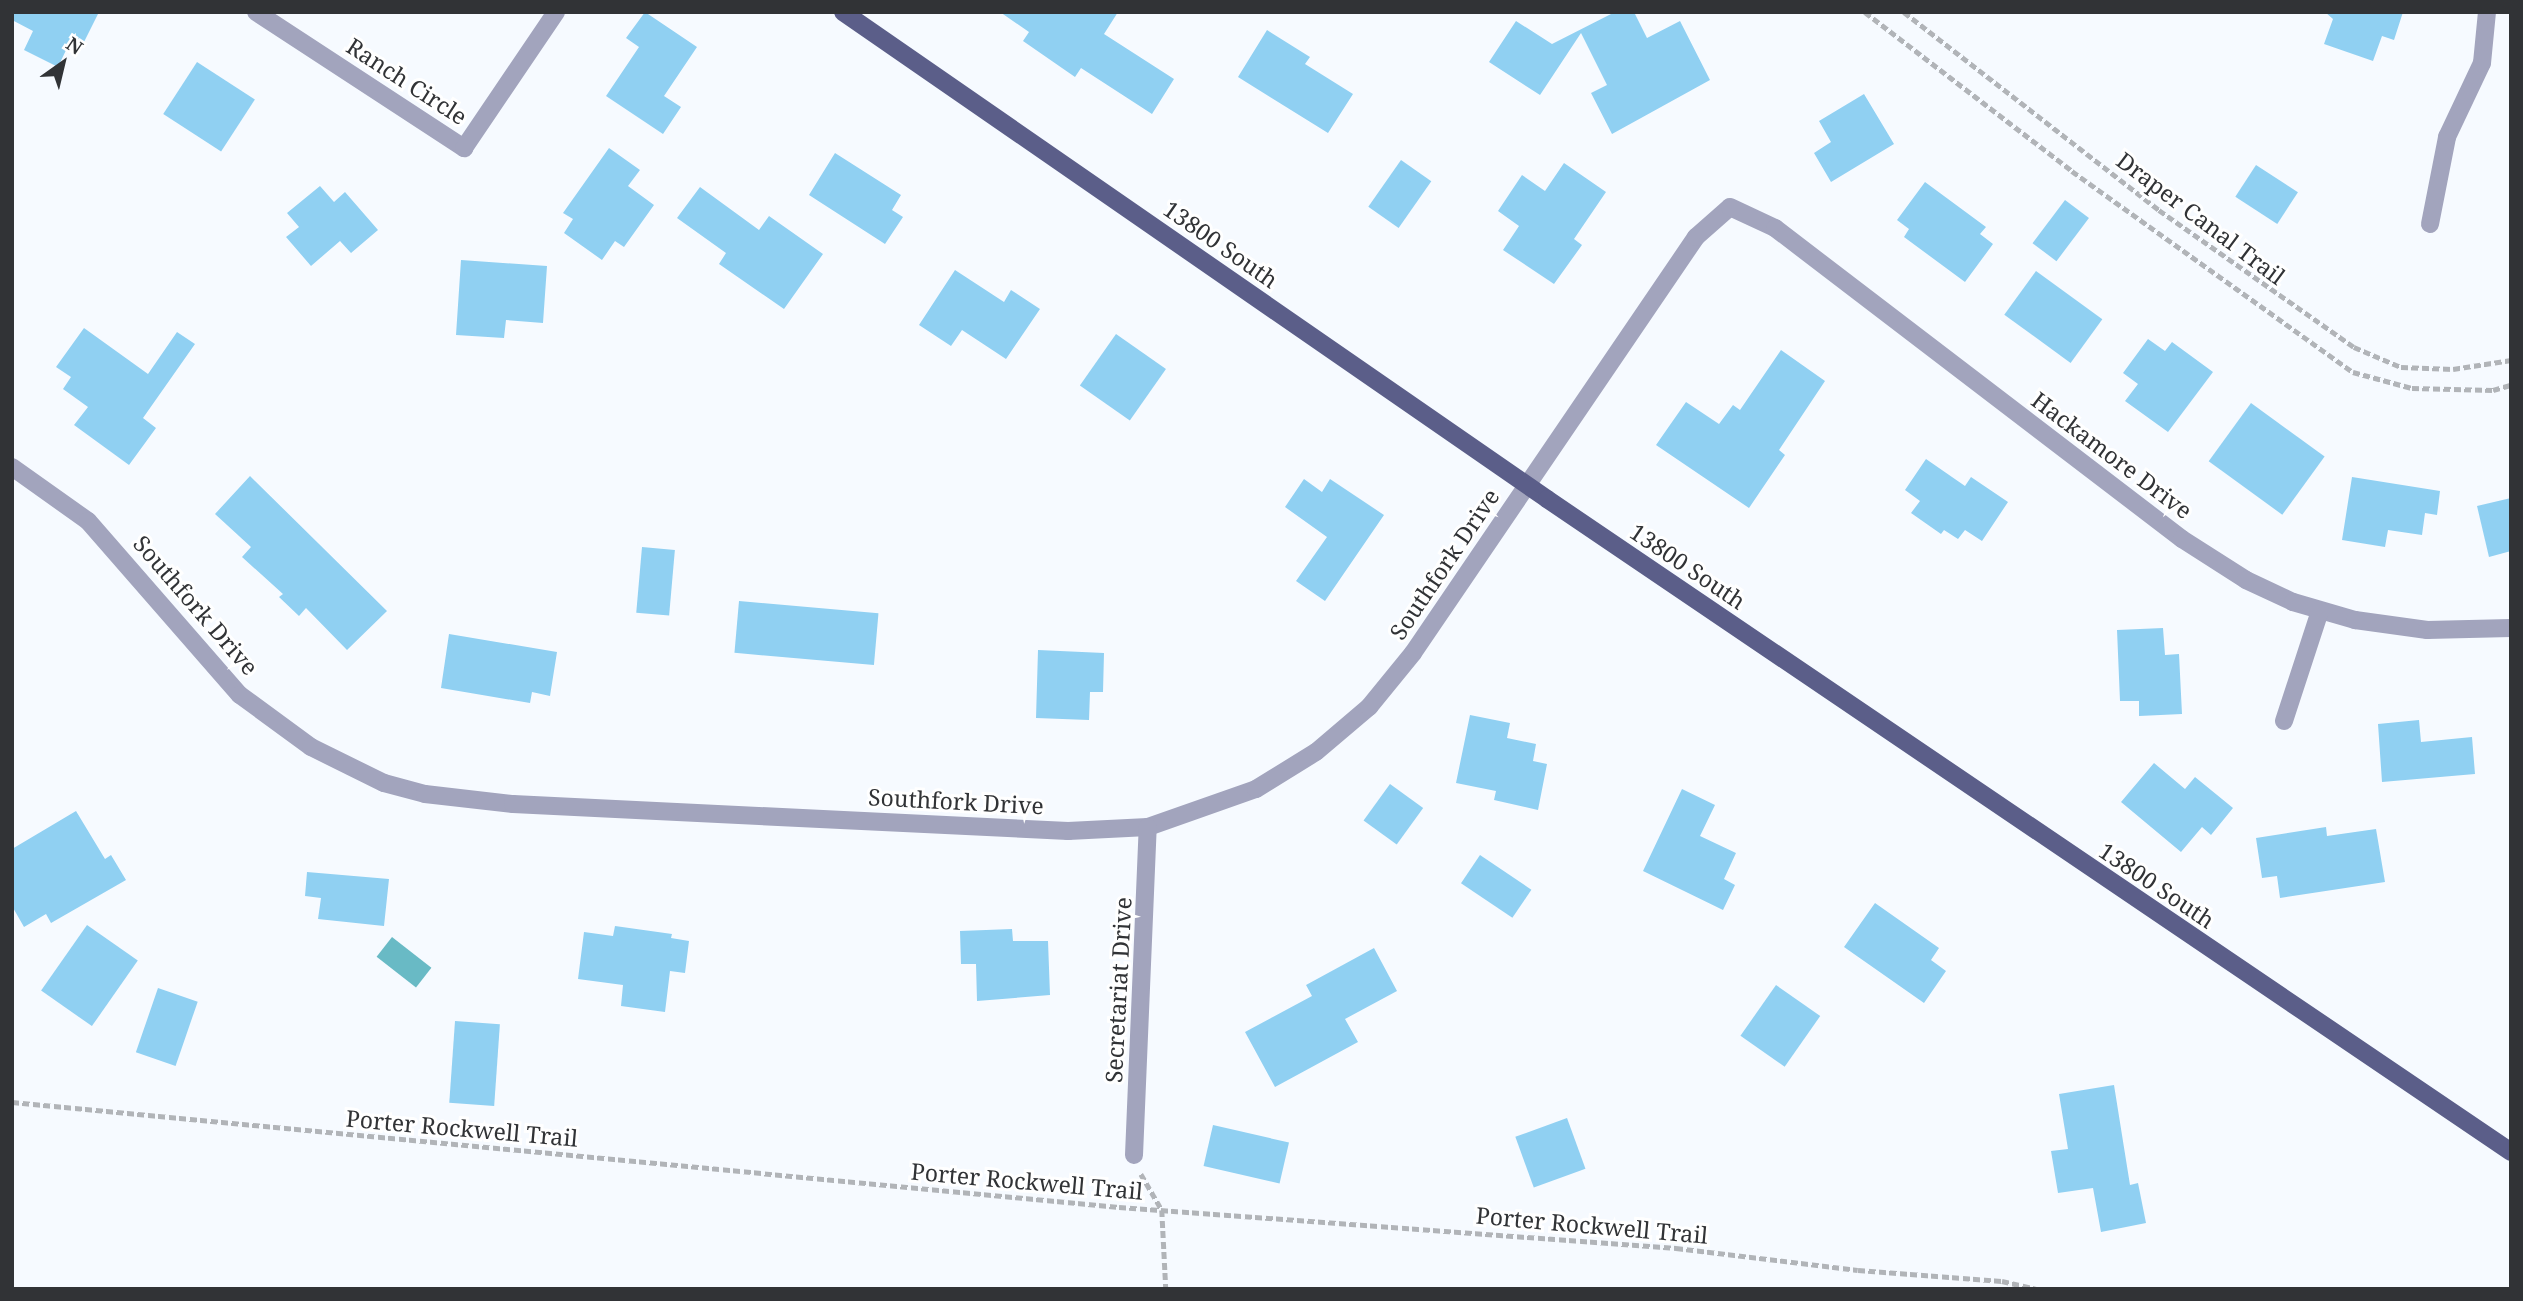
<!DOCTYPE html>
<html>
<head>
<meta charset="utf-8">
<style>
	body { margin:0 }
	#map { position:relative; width:2523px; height:1301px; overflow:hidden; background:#f6faff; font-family:"Noto Serif",serif }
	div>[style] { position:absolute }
	.water>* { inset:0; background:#69bac5; transform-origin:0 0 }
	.building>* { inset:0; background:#90d0f2; transform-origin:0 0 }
	.path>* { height:4.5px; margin-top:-2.25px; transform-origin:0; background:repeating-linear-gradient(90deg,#b1b4b8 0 7px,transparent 0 10.5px) }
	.minor>* { height:18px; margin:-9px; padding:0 9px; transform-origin:9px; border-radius:9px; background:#a2a4bd }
	.major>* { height:18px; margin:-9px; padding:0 9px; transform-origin:9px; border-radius:9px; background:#5b5e89 }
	span { translate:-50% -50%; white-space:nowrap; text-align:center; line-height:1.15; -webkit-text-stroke:6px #fff; paint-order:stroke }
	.street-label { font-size:23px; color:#313336 }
	.frame { position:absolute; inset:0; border:14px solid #313336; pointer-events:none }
	.north { position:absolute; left:28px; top:28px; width:70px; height:70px; -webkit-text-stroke:5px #fff; paint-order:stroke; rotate:34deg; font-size:19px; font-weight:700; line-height:28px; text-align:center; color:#313336 }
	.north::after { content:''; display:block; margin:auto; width:24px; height:32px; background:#313336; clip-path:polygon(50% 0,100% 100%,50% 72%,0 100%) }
</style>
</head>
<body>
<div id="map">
	<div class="water">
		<i style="left:392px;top:937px;width:50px;height:25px;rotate:38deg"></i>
	</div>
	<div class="building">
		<i style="clip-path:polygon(12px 12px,99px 12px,79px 52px,68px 46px,58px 67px,24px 50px,33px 31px,12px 20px)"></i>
		<i style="clip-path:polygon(645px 12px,697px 47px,664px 96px,681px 107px,663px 134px,606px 96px,639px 47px,626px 38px)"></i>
		<i style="clip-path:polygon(1000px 12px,1118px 12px,1104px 34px,1174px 79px,1152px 114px,1081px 68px,1075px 77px,1023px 41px,1029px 32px)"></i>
		<i style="clip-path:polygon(1615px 12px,1634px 12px,1647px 38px,1680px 21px,1710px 80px,1612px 134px,1591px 93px,1607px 85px,1581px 33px,1540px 95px,1489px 62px,1516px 21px,1552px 44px)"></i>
		<i style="clip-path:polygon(2325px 12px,2403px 12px,2394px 40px,2382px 36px,2373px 61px,2324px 44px,2333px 19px)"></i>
		<i style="clip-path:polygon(1267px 30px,1310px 57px,1305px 64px,1353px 94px,1328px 133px,1238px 77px)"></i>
		<i style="left:197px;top:62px;width:69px;height:62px;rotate:33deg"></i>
		<i style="clip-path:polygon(1864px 94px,1894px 144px,1831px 182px,1814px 153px,1831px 142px,1819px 121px)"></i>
		<i style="clip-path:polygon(609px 148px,640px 170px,628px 186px,654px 205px,624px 247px,615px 241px,602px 260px,564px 233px,573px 219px,563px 213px)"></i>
		<i style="clip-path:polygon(835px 153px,901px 195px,892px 210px,903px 217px,885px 244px,809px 195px)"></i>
		<i style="left:1401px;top:160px;width:37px;height:57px;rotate:35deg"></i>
		<i style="clip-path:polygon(1564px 163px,1606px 192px,1574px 239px,1582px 245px,1554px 284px,1503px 250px,1519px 226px,1498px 211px,1522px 175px,1545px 191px)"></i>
		<i style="left:2256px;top:165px;width:50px;height:38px;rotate:33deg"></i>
		<i style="clip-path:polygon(1925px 182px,1986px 227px,1980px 234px,1993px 244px,1965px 282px,1904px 237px,1909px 229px,1897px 220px)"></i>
		<i style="clip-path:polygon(320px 186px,334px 202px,345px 192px,378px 230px,351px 253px,340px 241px,311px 266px,286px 237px,299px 227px,287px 213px)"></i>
		<i style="clip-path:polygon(700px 187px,759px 230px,769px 216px,823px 254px,784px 309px,719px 264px,726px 253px,677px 218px)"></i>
		<i style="left:2065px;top:200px;width:30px;height:54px;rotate:37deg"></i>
		<i style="clip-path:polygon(461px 260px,547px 266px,543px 323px,506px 320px,504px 338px,456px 335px)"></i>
		<i style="clip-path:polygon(955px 270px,1004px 302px,1011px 290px,1040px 309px,1006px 359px,962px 330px,951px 346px,919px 325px)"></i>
		<i style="left:2036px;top:271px;width:82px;height:54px;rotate:36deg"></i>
		<i style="clip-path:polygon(84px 328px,148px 374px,177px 332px,195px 344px,143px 418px,156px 428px,129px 465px,74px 425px,88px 407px,63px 389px,71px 377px,56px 367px)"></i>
		<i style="left:1116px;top:334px;width:61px;height:63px;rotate:35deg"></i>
		<i style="clip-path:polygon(2148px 339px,2165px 351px,2172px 342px,2213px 372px,2168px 432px,2125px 401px,2138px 384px,2123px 373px)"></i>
		<i style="clip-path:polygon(1781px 350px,1825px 381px,1779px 450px,1785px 455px,1749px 508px,1656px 445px,1686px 402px,1719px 424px,1733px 405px,1740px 410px)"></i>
		<i style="left:2251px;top:403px;width:91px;height:72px;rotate:36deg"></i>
		<i style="clip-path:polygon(1926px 459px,1965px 486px,1971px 477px,2008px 502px,1982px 541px,1965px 530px,1958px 539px,1944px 530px,1941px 534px,1911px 513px,1920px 501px,1905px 490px)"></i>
		<i style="clip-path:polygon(250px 476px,387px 611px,347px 650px,306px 608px,299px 616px,279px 597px,283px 594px,242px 557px,251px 547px,215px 514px)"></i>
		<i style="clip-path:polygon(2352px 477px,2440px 491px,2437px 515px,2425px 513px,2422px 535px,2388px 530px,2385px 547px,2342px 540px)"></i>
		<i style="clip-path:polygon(1304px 479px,1322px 492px,1330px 479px,1384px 515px,1325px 601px,1296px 581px,1327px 537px,1285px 507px)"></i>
		<i style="clip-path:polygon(2511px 498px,2511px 551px,2489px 557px,2477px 506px)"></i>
		<i style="left:642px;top:547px;width:33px;height:66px;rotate:5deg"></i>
		<i style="left:739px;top:601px;width:140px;height:52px;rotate:5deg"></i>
		<i style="clip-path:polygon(2163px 628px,2165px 655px,2179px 654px,2182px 714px,2139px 716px,2139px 701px,2120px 701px,2117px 630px)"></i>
		<i style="clip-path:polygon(449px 634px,557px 652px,550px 696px,532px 692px,530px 703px,441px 688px)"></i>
		<i style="clip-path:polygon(1038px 650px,1104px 653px,1103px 692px,1090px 692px,1089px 720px,1036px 718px)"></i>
		<i style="clip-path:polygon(1470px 715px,1510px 723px,1507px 738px,1536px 744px,1533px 761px,1547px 764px,1538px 810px,1494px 800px,1496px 791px,1456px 783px)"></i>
		<i style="clip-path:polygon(2419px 720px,2421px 742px,2472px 737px,2475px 774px,2382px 782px,2378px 724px)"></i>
		<i style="clip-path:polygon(2154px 763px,2185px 789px,2195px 777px,2233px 808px,2211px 835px,2202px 827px,2181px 852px,2121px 802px)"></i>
		<i style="left:1390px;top:784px;width:41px;height:45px;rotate:36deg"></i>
		<i style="clip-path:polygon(1682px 789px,1715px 805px,1700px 836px,1736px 853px,1724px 879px,1735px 885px,1723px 910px,1643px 871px)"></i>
		<i style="clip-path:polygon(76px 811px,105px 859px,111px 855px,126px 880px,51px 923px,46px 914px,24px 927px,12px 906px,12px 849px)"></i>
		<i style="clip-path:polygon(2326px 827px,2327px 836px,2376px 829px,2385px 882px,2280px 898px,2277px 876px,2262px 878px,2256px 838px)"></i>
		<i style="left:1480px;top:855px;width:62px;height:34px;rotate:34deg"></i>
		<i style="clip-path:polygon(307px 872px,389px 879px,384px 926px,318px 919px,321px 898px,305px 896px)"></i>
		<i style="clip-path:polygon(1875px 903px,1939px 948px,1931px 960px,1946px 971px,1924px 1003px,1844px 947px)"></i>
		<i style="left:87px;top:925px;width:62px;height:80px;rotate:35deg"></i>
		<i style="clip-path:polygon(615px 926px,672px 934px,671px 938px,689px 941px,685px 973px,670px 971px,665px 1012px,621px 1006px,623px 985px,578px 979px,584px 932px,613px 936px)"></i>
		<i style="clip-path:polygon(1012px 929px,1013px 941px,1048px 941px,1050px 995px,977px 1001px,976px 964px,961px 964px,960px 931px)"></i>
		<i style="clip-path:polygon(1374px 948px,1397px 991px,1345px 1019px,1358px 1042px,1275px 1087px,1245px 1032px,1312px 996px,1306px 985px)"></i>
		<i style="left:1776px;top:985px;width:54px;height:62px;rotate:35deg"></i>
		<i style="left:158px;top:988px;width:42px;height:68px;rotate:19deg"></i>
		<i style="left:455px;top:1021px;width:45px;height:82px;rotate:4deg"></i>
		<i style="clip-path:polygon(2114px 1085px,2130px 1185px,2138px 1183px,2146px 1223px,2101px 1232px,2093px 1188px,2058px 1193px,2051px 1151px,2068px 1149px,2059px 1094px)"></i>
		<i style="left:1567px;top:1118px;width:54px;height:55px;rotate:70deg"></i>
		<i style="left:1213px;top:1125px;width:78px;height:42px;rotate:13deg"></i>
	</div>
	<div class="path">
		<i style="left:1865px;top:12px;width:261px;rotate:37.5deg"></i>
		<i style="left:2072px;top:171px;width:345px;rotate:35.6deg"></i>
		<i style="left:2353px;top:372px;width:61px;rotate:15.2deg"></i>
		<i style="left:2412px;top:388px;width:81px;rotate:1.4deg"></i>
		<i style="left:2493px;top:390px;width:19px;rotate:-16deg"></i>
		<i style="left:1904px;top:12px;width:323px;rotate:37.8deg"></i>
		<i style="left:2159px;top:210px;width:238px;rotate:35.1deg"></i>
		<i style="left:2354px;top:347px;width:51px;rotate:23.1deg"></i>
		<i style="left:2401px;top:367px;width:52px;rotate:2.2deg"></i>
		<i style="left:2453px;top:369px;width:59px;rotate:-8.8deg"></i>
		<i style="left:12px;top:1102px;width:1112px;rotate:5.42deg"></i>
		<i style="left:1119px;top:1207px;width:559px;rotate:4.21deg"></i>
		<i style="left:1676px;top:1248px;width:183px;rotate:6.9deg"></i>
		<i style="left:1858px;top:1270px;width:144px;rotate:4.4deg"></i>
		<i style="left:2002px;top:1281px;width:37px;rotate:13deg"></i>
		<i style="left:1141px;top:1174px;width:42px;rotate:59.7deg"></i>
		<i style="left:1162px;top:1210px;width:79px;rotate:87.1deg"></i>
	</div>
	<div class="minor">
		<i style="left:256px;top:12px;width:249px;rotate:33.2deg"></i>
		<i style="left:464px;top:148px;width:164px;rotate:-55.9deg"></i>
		<i style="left:2430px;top:224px;width:89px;rotate:-78.9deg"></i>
		<i style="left:2447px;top:137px;width:82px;rotate:-64.7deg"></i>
		<i style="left:2482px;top:63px;width:51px;rotate:-84.4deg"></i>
		<i style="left:12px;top:467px;width:93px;rotate:35.4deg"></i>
		<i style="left:88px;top:521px;width:231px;rotate:48.9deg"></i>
		<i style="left:240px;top:695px;width:88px;rotate:36.2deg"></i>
		<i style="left:311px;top:747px;width:81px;rotate:26.3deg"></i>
		<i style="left:384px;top:783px;width:42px;rotate:15deg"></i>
		<i style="left:425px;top:794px;width:89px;rotate:6.5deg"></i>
		<i style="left:513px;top:804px;width:556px;rotate:2.79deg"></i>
		<i style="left:1068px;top:831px;width:80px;rotate:-2.9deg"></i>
		<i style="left:1148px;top:827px;width:114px;rotate:-19.4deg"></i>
		<i style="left:1256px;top:789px;width:70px;rotate:-31.7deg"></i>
		<i style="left:1316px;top:752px;width:70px;rotate:-40.3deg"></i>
		<i style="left:1369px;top:707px;width:70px;rotate:-50.8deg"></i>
		<i style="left:1413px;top:653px;width:503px;rotate:-55.77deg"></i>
		<i style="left:1696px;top:237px;width:45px;rotate:-41.4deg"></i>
		<i style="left:1730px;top:207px;width:50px;rotate:25deg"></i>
		<i style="left:1775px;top:228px;width:512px;rotate:37.38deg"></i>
		<i style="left:2182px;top:539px;width:76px;rotate:32.6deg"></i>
		<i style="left:2246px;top:580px;width:52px;rotate:25.1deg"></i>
		<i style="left:2293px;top:602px;width:65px;rotate:16.2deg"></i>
		<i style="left:2355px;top:620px;width:73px;rotate:7.9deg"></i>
		<i style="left:2427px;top:630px;width:84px;rotate:-1.4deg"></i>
		<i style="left:2284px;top:721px;width:116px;rotate:-71.9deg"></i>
		<i style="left:1134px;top:1155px;width:328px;rotate:-87.6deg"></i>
	</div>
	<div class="major">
		<i style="left:843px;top:12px;width:856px;rotate:34.67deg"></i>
		<i style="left:1547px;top:499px;width:1164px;rotate:34.11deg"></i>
	</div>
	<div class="street-label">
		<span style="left:407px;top:81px;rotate:33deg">Ranch Circle</span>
		<span style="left:2201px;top:218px;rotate:37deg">Draper Canal Trail</span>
		<span style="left:1221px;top:244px;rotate:35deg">13800 South</span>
		<span style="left:2112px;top:455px;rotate:37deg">Hackamore Drive</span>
		<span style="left:1444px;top:564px;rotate:-56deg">Southfork Drive</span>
		<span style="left:1688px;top:566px;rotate:34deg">13800 South</span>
		<span style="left:196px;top:605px;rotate:49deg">Southfork Drive</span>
		<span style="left:956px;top:801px;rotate:3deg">Southfork Drive</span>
		<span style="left:2157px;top:885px;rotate:34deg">13800 South</span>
		<span style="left:1118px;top:990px;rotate:-87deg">Secretariat Drive</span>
		<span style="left:462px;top:1128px;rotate:5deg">Porter Rockwell Trail</span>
		<span style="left:1027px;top:1181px;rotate:5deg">Porter Rockwell Trail</span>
		<span style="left:1592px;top:1225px;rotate:5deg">Porter Rockwell Trail</span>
	</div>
	<div class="frame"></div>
	<div class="north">N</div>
</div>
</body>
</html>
